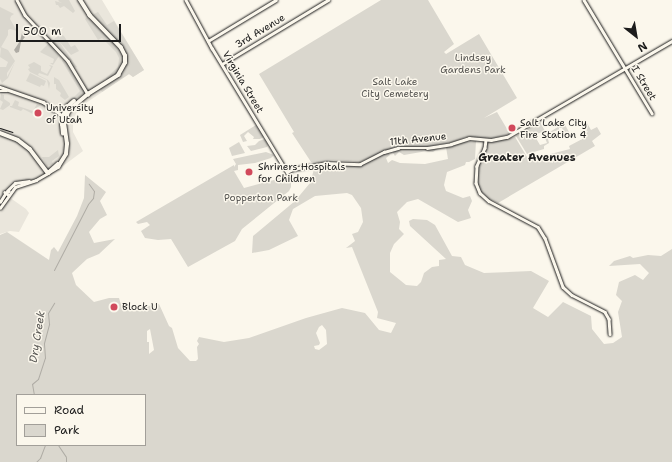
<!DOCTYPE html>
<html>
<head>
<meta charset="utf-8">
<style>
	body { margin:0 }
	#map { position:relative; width:672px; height:462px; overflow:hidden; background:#fbf7ec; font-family:"Shantell Sans",sans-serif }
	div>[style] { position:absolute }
	.built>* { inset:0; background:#eae6dc }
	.green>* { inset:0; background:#dad7ce }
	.water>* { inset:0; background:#afaca5 }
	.stream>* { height:1px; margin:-0.5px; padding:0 0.5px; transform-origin:0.5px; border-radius:0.5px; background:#afaca5 }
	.roads { filter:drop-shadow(0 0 1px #1c1c1c) drop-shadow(0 0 1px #1c1c1c) }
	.minor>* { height:2.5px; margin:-1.25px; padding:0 1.25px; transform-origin:1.25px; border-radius:1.25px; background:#fbf7ec }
	.major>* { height:3.5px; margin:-1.75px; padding:0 1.75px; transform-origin:1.75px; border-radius:1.75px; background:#fbf7ec }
	.tram>* { height:1px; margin:-0.5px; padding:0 0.5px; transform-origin:0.5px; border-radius:0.5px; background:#1c1c1c }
	.dots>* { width:11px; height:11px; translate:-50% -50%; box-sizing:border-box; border:2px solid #fbf7ec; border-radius:50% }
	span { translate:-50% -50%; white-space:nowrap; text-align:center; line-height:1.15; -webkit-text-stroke:3px #fbf7ec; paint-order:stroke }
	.street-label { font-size:10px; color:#1c1c1c }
	.park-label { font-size:10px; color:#555451 }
	.poi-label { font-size:10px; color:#1c1c1c }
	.left { translate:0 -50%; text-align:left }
	.neighbourhood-label { font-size:11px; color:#1c1c1c; font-weight:700 }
	.water-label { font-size:11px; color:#575653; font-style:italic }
	.legend { position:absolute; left:16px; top:394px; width:130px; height:52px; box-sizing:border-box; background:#fbf7ec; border:1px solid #a29f99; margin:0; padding:5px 7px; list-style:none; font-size:12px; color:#1c1c1c }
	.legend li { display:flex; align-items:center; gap:8px; height:20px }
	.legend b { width:20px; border:1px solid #a29f99 }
	.north { position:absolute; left:616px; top:16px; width:40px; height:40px; -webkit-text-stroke:3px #fbf7ec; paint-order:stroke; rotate:149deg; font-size:11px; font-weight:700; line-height:16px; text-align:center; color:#1c1c1c }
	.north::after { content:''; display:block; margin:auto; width:14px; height:18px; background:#1c1c1c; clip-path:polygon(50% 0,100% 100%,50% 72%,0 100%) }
	.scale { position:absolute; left:16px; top:24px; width:105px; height:18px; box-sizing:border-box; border:2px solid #1c1c1c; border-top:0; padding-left:5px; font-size:12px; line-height:14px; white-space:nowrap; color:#1c1c1c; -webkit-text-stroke:3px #fbf7ec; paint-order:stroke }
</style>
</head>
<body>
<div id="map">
	<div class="built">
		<i style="clip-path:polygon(0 0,102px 0,144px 70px,133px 77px,129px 74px,80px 107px,73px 119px,73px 132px,83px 151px,51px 175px,34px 183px,14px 189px,9px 197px,26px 209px,29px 213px,19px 232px,10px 231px,0 234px)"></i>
	</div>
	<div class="green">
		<i style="clip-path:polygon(59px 0,69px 0,75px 11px,73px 13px,64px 6px,60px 8px,58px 5px,56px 5px,55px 1px,62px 3px,58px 1px)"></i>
		<i style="clip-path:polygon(381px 0,428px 0,454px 44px,444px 52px,446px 54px,479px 34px,517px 98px,484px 118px,497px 112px,510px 134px,489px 139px,466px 137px,453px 142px,425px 147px,395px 147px,360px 162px,333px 160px,316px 163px,311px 162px,292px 133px,294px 132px,259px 74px)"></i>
		<i style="clip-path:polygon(0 7px,14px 14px,11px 16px,10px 19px,17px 31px,10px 29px,8px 30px,8px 35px,0 49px)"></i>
		<i style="clip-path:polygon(98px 12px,107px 25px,114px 21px,144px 70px,133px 77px,129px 74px,102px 92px,100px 89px,117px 78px,123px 72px,127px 57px,122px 46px,92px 15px)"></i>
		<i style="clip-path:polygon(89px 16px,122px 53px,123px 63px,117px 74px,107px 80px,106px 78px,118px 67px,119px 58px,116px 52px,102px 38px,98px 40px,85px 19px)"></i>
		<i style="clip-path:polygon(61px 34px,64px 36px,71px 47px,75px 45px,79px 51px,71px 55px,58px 40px,77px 67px,74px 68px,51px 41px)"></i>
		<i style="clip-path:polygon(49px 43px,59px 54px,50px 46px,59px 56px,53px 65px,50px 63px,53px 63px,54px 59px,40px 52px)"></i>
		<i style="clip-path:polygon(1px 47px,8px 50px,15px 61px,7px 73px,7px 77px,15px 62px,8px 78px,2px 83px,0 79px,0 67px,6px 67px,8px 62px,0 57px)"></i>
		<i style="clip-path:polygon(63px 59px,85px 92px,75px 100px,73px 98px,80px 91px,62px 61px)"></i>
		<i style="clip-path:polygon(34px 62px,41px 66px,41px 71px,47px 74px,51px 67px,49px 65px,53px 66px,48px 76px,39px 73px,38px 75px,48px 80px,50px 83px,49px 89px,47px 80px,30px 72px,28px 69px,30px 68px,28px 65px)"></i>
		<i style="clip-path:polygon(30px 73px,46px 81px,44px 86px,41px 85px,40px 87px,26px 81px)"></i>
		<i style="clip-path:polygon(54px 77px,59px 80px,69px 97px,65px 100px,60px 96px,61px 93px,56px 89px,56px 84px,54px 84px)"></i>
		<i style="clip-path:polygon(1px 94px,4px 95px,4px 99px,10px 103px,10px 106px,12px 106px,15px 100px,19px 102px,18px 106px,33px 111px,37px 104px,41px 105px,35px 109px,33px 114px,23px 109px,21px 111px,10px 107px,10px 105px,3px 110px,0 109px,3px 102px,0 100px)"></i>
		<i style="clip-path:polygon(540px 122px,545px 131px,534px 135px,540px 145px,547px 143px,545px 138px,551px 136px,550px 132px,564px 123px,569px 132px,566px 136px,562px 128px,559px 128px,559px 130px,552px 132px,553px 136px,548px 139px,549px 143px,544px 146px,544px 149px,527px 154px,516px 136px)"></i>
		<i style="clip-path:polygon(587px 123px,591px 130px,597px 127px,601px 134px,592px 141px,595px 146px,498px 203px,489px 199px,481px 191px,478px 185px,478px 169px,480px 159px,487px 148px,487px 143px,515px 137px,530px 162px,535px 158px,570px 149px,569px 146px,586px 137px)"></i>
		<i style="clip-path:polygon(256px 125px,264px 137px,260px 139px,253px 139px,254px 137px,248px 132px,244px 136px,247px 141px,243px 142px,240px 135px)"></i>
		<i style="clip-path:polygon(265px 139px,268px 145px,267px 147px,251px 151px,247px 146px,255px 145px,259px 141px)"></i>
		<i style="clip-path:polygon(evenodd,476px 141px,475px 159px,469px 162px,466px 162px,465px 165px,447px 172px,444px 185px,446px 191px,463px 198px,470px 196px,472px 201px,468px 210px,471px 218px,458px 222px,418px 199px,407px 202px,397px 212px,400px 222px,399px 229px,404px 234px,394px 244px,390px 253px,390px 272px,406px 285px,417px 286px,421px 282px,424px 273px,432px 267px,439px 266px,439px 260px,446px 259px,410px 226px,409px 221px,413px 219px,427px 220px,435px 225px,452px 256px,461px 257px,465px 265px,484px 273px,531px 271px,549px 281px,533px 308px,548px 317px,563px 302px,591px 316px,592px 329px,604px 344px,613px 343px,622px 337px,618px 312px,622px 301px,616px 295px,619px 282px,635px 275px,643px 280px,649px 273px,640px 264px,609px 266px,614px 261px,630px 256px,633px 258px,648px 255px,661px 256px,672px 249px,672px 462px,0 462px,0 235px,7px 232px,49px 260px,51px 250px,54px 247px,58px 252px,77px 216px,84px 198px,85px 175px,106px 192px,100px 201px,107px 215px,100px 219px,89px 232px,94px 243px,115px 239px,99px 254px,87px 259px,72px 273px,76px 285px,94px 302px,109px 298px,119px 298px,122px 308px,138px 308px,159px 304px,169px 326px,172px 328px,178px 348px,190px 361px,196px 361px,198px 359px,197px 347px,199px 344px,197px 341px,199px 337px,224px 342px,249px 338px,306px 318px,342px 308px,365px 313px,379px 330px,391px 333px,396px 323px,377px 318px,378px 312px,352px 247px,346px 248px,355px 241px,352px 234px,358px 232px,363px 222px,361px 208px,352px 195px,347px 193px,315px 196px,293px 209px,289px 220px,298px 236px,269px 250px,252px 253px,253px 236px,295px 201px,310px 183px,315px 166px,330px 163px,363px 164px,388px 152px,390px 155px,386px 158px,388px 163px,392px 160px,400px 163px,425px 164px,448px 159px,446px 147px,462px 142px,476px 141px,322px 325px,326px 330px,327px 344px,319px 350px,315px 349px,314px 346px,319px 345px,320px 343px,316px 333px,319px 327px,322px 325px,476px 141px,150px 329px,154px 350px,149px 354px,149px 342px,147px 342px,147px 331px,150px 329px,476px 141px,17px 395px,145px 395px,145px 445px,17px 445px,17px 395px)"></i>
		<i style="clip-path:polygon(239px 142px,245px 153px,232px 156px,229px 148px)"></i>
		<i style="clip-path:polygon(439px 147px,439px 148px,433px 152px,427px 151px,404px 155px,399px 152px,395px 156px,392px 151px,405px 149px,425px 150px)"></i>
		<i style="clip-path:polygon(58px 150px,59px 156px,52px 161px,53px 164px,47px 166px,42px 157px,49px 157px)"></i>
		<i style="clip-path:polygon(266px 152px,274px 155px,271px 158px,255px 163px,238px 165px,238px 170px,234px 171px,244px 188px,274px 180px,286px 174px,291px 181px,291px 187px,289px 191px,242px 229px,235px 241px,188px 267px,171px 239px,158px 240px,145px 238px,141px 231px,150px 225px,147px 222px,138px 224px,136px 222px,234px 165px,234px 167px,236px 164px,233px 159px)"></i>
	</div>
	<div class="water">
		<i style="clip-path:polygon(31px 26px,24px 36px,25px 37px,21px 42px,19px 52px,16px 53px,14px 50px,20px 41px,22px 33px)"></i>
	</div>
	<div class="stream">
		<i style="left:54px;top:270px;width:74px;rotate:-62.7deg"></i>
		<i style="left:88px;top:204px;width:8px;rotate:-50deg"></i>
		<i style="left:93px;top:198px;width:7px;rotate:-82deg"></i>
		<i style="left:94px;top:191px;width:9px;rotate:-126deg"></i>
		<i style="left:34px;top:395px;width:11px;rotate:-100deg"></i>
		<i style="left:32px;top:384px;width:8px;rotate:-40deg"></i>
		<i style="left:38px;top:379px;width:22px;rotate:-72deg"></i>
		<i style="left:45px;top:358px;width:15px;rotate:-94deg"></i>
		<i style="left:44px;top:343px;width:20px;rotate:-75deg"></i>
		<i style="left:49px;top:324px;width:11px;rotate:-95deg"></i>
		<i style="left:48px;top:313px;width:12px;rotate:-59deg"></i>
		<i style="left:58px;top:445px;width:14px;rotate:56deg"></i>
		<i style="left:66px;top:457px;width:5px;rotate:90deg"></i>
		<i style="left:36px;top:462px;width:6px;rotate:-45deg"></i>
		<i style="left:40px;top:458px;width:14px;rotate:-69deg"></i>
	</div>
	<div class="roads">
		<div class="minor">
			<i style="left:17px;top:0;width:17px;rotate:62deg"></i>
			<i style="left:25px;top:15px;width:63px;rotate:46.9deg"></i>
			<i style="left:68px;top:61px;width:39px;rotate:59deg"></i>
			<i style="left:186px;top:0;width:55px;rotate:61.6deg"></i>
			<i style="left:212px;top:48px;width:145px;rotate:58.8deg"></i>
			<i style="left:287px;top:172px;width:7px;rotate:-27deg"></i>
			<i style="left:293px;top:169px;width:34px;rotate:-10deg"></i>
			<i style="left:326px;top:163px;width:34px;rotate:2deg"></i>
			<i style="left:360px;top:164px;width:27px;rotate:-27deg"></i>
			<i style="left:384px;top:152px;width:15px;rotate:-16deg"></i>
			<i style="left:398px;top:148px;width:29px"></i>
			<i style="left:427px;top:148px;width:24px;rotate:-9deg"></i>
			<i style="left:451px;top:144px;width:19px;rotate:-18deg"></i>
			<i style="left:469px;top:138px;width:22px;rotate:5deg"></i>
			<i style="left:491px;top:140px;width:16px;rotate:-11deg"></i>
			<i style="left:507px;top:137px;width:191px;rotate:-30.2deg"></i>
			<i style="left:584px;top:0;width:132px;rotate:59deg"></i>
			<i style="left:208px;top:41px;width:79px;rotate:-31.1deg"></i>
			<i style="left:222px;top:64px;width:124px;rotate:-31.1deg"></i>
			<i style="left:0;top:87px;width:46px;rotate:19.2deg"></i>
			<i style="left:43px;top:102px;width:24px;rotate:35deg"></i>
			<i style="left:0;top:91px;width:7px"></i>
			<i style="left:486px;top:140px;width:8px;rotate:97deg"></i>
			<i style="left:485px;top:148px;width:20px;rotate:114deg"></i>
			<i style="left:477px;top:166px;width:17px;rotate:93deg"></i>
			<i style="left:476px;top:183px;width:11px;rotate:68deg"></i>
			<i style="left:480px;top:193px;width:12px;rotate:42deg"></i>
			<i style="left:489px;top:201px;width:55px;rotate:28deg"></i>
			<i style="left:538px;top:227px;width:13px;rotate:58deg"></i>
			<i style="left:545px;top:238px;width:52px;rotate:69.8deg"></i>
			<i style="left:563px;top:287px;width:12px;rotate:42deg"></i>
			<i style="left:572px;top:295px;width:37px;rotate:27deg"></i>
			<i style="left:605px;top:312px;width:8px;rotate:60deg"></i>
			<i style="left:609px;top:319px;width:15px;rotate:86deg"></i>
			<i style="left:7px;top:191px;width:11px;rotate:-45deg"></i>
			<i style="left:15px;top:183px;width:14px;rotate:-8deg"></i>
			<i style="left:8px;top:195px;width:4px;rotate:-146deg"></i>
			<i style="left:5px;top:193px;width:4px;rotate:-27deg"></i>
			<i style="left:0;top:202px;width:9px;rotate:-58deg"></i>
			<i style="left:0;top:208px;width:26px;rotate:-54deg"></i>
			<i style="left:15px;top:187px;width:22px;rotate:-18deg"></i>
			<i style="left:36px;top:180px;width:14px;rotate:-30deg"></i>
		</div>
		<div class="major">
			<i style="left:0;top:133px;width:19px;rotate:21deg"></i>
			<i style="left:18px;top:140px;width:15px;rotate:37deg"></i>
			<i style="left:30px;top:149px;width:30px;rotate:53deg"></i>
			<i style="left:63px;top:134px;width:9px;rotate:-96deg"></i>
			<i style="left:62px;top:125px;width:9px;rotate:-84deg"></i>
			<i style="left:63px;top:116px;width:10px;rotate:-66deg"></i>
			<i style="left:67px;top:107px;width:9px;rotate:-41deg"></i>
			<i style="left:48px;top:173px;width:12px;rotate:-31deg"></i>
			<i style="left:58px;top:167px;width:15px;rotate:-58deg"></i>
			<i style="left:66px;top:154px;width:10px;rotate:-84deg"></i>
			<i style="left:67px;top:144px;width:22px;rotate:-98deg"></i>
			<i style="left:64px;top:122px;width:13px;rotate:-67deg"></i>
			<i style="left:69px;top:110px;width:25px;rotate:-40deg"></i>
			<i style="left:88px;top:94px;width:36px;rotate:-32deg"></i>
			<i style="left:118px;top:75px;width:14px;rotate:-60deg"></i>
			<i style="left:125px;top:63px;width:7px;rotate:-90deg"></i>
			<i style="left:125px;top:56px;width:9px;rotate:-117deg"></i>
			<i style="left:121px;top:48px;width:45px;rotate:-134.1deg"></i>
			<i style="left:90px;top:16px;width:19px;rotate:-122deg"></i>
			<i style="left:48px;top:173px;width:13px;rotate:-42deg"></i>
		</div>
	</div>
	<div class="tram">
		<i style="left:0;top:128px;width:13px;rotate:18deg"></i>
	</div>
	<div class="dots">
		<i style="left:38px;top:113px;background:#d1495b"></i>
		<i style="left:512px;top:128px;background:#d1495b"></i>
		<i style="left:249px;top:172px;background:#d1495b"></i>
		<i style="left:114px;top:307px;background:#d1495b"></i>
	</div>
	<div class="street-label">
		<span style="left:260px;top:31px;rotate:-31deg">3rd Avenue</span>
		<span style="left:243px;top:82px;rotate:59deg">Virginia Street</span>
		<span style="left:644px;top:83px;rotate:59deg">I Street</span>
		<span style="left:418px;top:139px;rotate:-6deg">11th Avenue</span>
	</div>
	<div class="park-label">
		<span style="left:473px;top:63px">Lindsey<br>Gardens Park</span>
		<span style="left:395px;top:87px">Salt Lake<br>City Cemetery</span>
		<span style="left:261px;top:198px">Popperton Park</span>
	</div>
	<div class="poi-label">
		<span class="left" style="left:46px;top:113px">University<br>of Utah</span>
		<span class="left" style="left:520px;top:128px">Salt Lake City<br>Fire Station 4</span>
		<span class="left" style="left:258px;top:172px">Shriners Hospitals<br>for Children</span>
		<span class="left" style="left:122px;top:307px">Block U</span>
	</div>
	<div class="neighbourhood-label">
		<span style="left:527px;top:158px">Greater Avenues</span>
	</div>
	<div class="water-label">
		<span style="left:38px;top:337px;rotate:-81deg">Dry Creek</span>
	</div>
	<ul class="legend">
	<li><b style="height:5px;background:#fbf7ec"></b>Road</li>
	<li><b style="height:11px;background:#dad7ce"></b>Park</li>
	</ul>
	<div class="north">N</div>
	<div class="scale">500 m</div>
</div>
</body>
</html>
